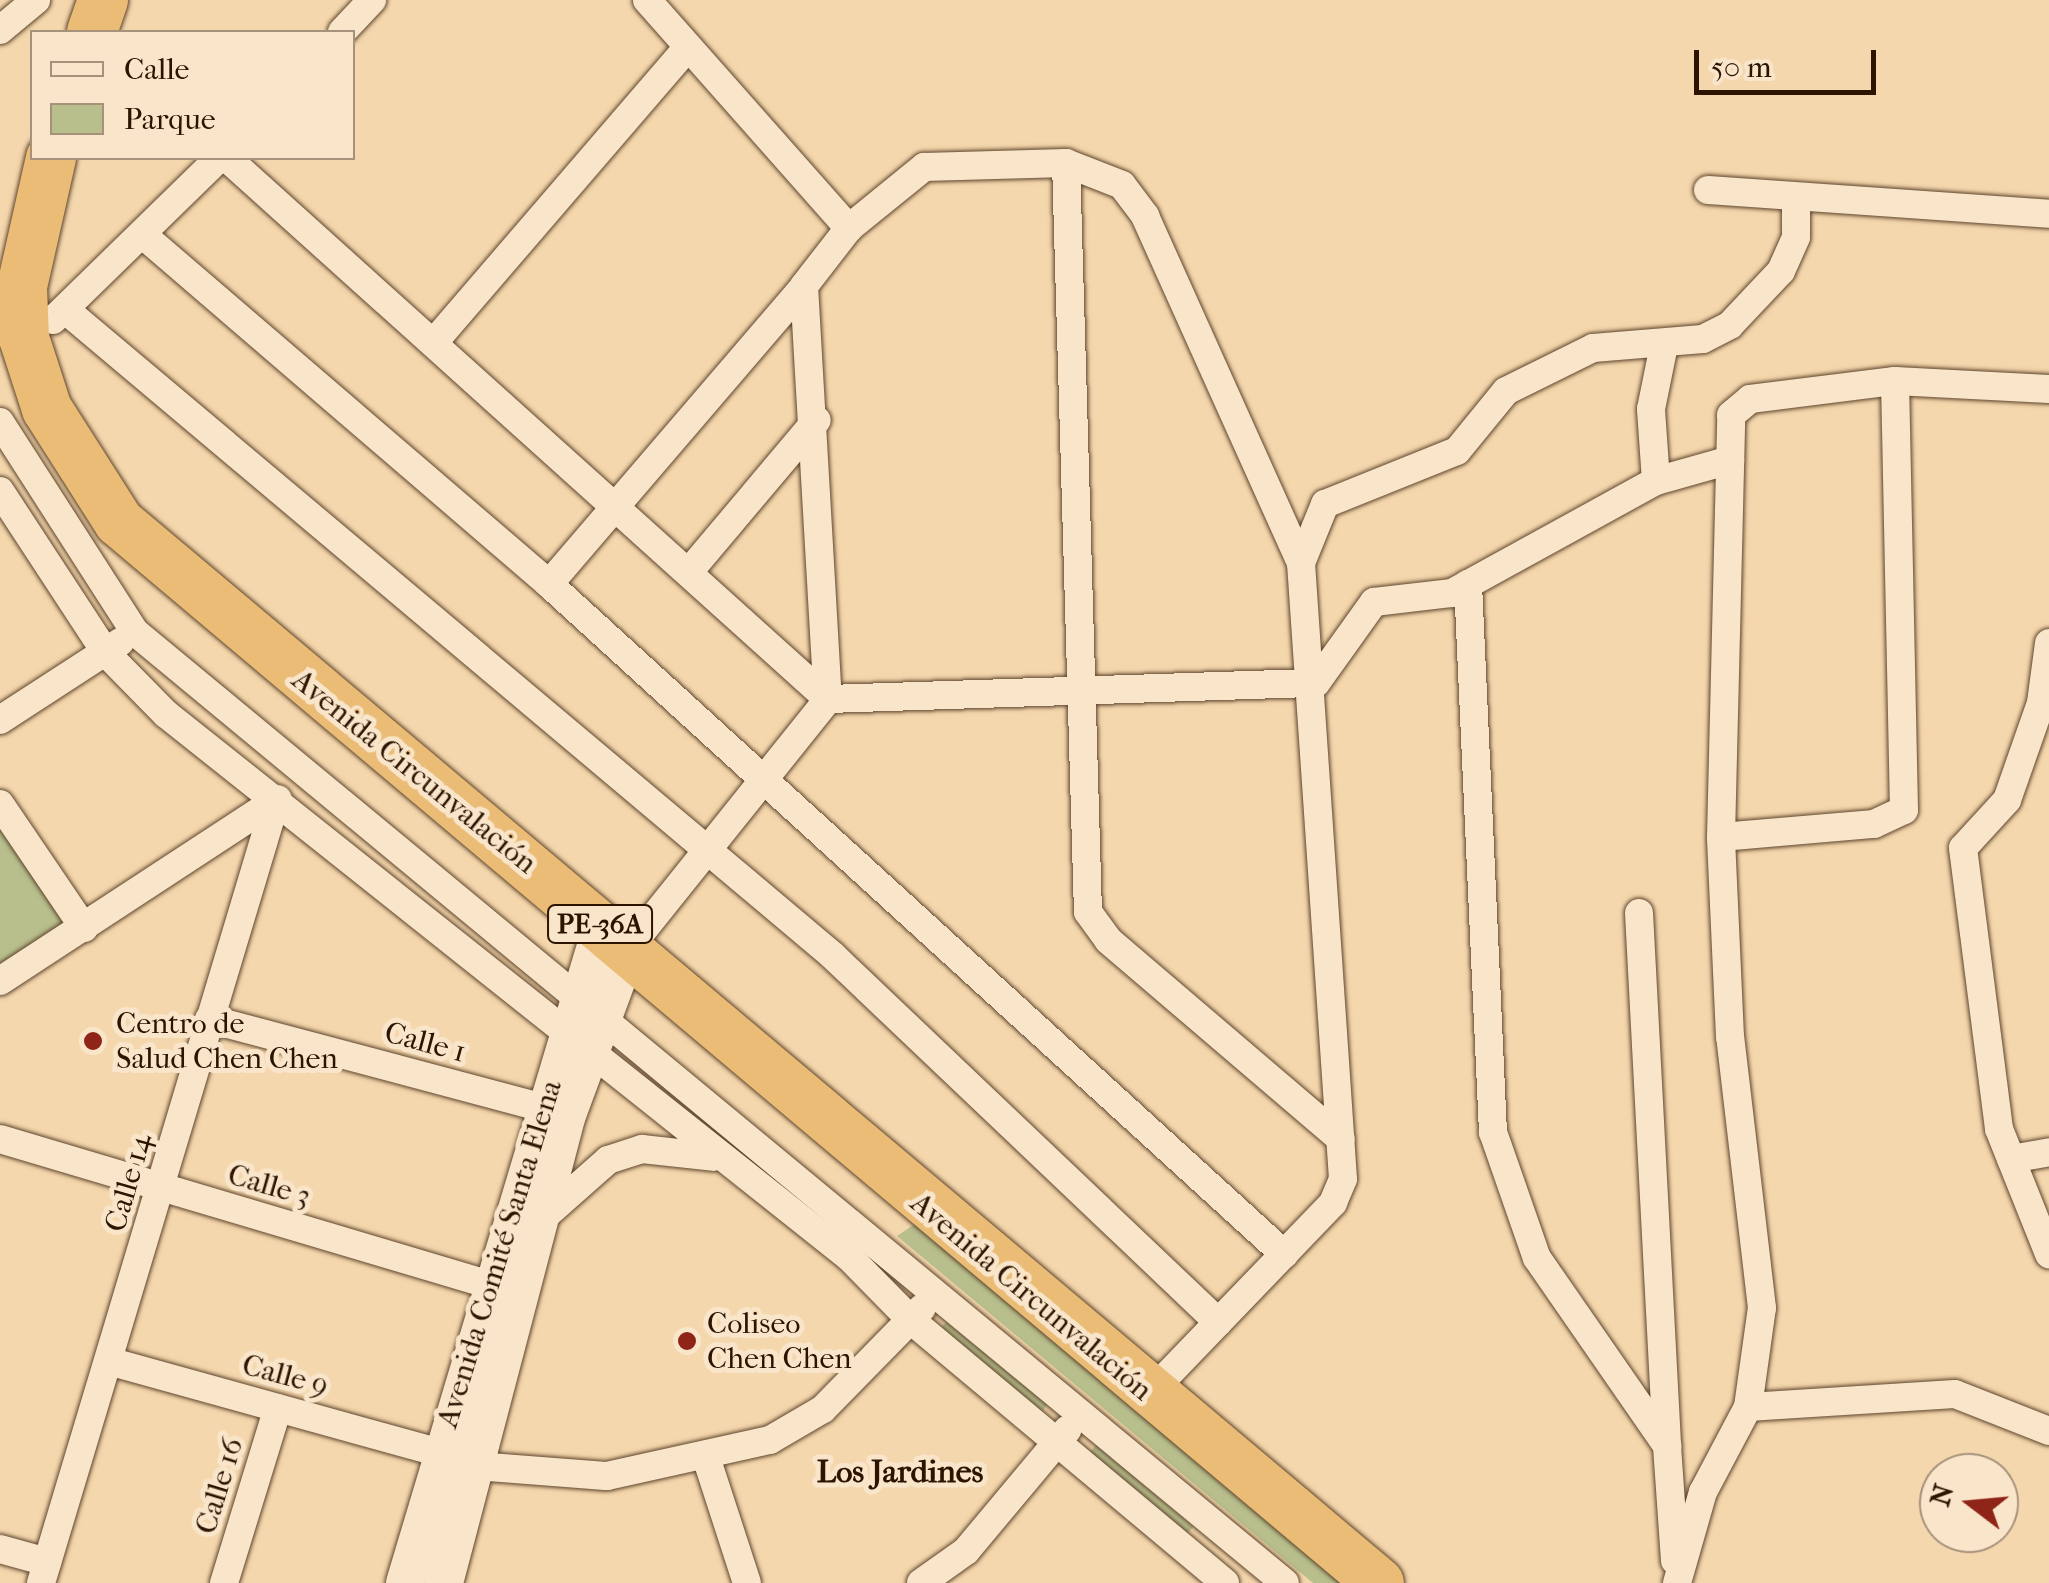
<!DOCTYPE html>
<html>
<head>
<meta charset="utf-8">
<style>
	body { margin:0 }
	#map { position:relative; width:2049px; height:1583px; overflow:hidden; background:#f5d7ad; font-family:"IM FELL French Canon",serif }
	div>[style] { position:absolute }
	.green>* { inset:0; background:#b8bf8d; transform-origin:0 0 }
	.roads { filter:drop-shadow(0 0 2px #5e452c) drop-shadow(0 0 2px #5e452c) }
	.street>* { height:28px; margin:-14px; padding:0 14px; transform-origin:14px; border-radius:14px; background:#f8e5ca }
	.secondary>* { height:38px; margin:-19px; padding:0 19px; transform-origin:19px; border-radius:19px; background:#f8e5ca }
	.highway>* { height:50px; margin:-25px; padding:0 25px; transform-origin:25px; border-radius:25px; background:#eabc76 }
	.dots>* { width:28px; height:28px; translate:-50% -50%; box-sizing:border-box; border:5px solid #f8e5ca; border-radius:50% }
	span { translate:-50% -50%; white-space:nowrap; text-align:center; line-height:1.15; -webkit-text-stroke:10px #f8e5ca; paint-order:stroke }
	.shield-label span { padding:2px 8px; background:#f8e5ca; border:2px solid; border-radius:8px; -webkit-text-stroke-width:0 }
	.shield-label { font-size:28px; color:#2c1401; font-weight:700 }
	.street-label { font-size:30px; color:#2c1401 }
	.poi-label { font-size:30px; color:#2c1401 }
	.left { translate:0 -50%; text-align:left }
	.neighbourhood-label { font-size:32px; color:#2c1401; font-weight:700 }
	.legend { position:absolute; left:30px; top:30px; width:325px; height:130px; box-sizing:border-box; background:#f8e5ca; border:2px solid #a6917a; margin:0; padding:12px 18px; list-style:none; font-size:30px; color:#2c1401 }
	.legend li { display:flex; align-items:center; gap:20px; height:50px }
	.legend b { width:50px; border:2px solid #a6917a }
	.north { position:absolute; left:1919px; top:1453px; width:100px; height:100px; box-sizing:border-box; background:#f8e5ca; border:2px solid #a6917a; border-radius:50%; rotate:286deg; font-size:28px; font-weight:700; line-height:40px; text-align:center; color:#2c1401 }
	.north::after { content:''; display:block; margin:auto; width:35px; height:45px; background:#8f2418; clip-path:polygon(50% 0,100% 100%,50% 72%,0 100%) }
	.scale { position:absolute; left:1694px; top:50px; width:182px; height:45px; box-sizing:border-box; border:5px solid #2c1401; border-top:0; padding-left:12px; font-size:30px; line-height:35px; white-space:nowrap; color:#2c1401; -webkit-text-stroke:8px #f8e5ca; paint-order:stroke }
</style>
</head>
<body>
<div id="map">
	<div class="green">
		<i style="clip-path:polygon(0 818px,67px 927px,0 965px)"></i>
		<i style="clip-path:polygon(922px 1219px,1354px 1583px,1313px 1583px,897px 1236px)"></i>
		<i style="left:946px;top:1322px;width:131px;height:10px;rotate:39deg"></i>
		<i style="left:1096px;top:1445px;width:127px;height:13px;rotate:40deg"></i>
	</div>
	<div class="roads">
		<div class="street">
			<i style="left:647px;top:0;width:305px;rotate:48.5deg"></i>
			<i style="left:849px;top:228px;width:73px;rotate:127.8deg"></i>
			<i style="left:804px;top:286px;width:414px;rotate:86.7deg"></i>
			<i style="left:0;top:30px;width:47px;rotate:-39.8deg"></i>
			<i style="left:342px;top:32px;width:44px;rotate:-46.8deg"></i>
			<i style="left:227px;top:158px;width:809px;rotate:41.99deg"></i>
			<i style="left:1066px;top:163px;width:749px;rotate:88.32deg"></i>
			<i style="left:1088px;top:912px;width:34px;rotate:54deg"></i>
			<i style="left:1108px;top:940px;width:306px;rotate:40.5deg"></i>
			<i style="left:1708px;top:190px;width:342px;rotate:4deg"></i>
			<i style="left:849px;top:228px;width:97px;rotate:-39.1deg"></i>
			<i style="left:924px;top:167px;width:142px;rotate:-1.6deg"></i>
			<i style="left:1066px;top:163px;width:60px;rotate:21.4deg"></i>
			<i style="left:1122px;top:185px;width:39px;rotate:53deg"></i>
			<i style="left:1145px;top:216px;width:380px;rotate:65.8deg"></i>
			<i style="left:1301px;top:563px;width:617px;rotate:86.1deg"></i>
			<i style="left:1343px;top:1179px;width:26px;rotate:113deg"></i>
			<i style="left:1333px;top:1203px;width:265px;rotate:133.9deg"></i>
			<i style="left:143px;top:235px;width:535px;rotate:40.68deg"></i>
			<i style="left:549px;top:584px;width:995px;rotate:42.35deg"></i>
			<i style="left:68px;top:312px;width:999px;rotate:40.08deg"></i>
			<i style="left:832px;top:955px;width:533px;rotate:43.55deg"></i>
			<i style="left:53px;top:320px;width:232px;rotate:-44.3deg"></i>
			<i style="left:435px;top:341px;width:384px;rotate:-49.3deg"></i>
			<i style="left:0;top:422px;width:250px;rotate:57.3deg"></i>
			<i style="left:135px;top:632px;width:1492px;rotate:39.59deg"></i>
			<i style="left:1656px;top:481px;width:72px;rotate:-94deg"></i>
			<i style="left:1651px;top:409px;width:65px;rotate:-78.5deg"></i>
			<i style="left:0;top:491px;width:194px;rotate:56.8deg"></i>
			<i style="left:106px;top:653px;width:86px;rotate:45.5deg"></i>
			<i style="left:166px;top:714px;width:873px;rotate:38.49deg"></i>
			<i style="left:849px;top:1257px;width:90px;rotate:45.5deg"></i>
			<i style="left:912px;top:1321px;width:408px;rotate:39.9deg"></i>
			<i style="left:1301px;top:563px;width:64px;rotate:-67.9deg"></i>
			<i style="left:1325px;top:504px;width:142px;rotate:-21.9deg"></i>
			<i style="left:1457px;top:451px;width:77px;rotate:-50.8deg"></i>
			<i style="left:1506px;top:391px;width:97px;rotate:-26.3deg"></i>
			<i style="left:1593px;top:348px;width:110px;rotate:-4.7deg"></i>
			<i style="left:1703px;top:339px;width:30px;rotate:-27deg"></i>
			<i style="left:1730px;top:325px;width:74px;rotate:-46.6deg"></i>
			<i style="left:1781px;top:271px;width:37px;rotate:-66deg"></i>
			<i style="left:1796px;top:237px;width:37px;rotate:-90deg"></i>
			<i style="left:693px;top:567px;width:192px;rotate:-49.9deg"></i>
			<i style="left:549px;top:584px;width:392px;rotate:-49.4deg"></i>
			<i style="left:1468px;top:584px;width:549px;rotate:87.39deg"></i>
			<i style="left:1493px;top:1132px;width:133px;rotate:70.8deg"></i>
			<i style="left:1537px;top:1258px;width:229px;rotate:55.3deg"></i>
			<i style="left:1667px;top:1446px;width:115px;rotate:86deg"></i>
			<i style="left:2049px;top:643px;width:61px;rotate:97.6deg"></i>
			<i style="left:2041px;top:703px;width:103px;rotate:109.3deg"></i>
			<i style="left:2007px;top:800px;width:65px;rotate:132.5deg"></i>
			<i style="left:1963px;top:848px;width:283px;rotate:82.7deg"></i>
			<i style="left:1999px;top:1129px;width:135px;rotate:68.2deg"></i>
			<i style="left:0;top:720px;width:143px;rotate:-33deg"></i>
			<i style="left:0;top:804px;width:150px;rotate:55.9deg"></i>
			<i style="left:1721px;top:837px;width:154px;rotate:-4.9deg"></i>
			<i style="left:1874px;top:824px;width:33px;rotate:-25deg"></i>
			<i style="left:1904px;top:810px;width:429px;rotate:-91.2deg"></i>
			<i style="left:1639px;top:913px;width:532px;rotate:86.98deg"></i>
			<i style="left:628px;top:949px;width:320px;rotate:-51.3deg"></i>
			<i style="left:828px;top:699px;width:488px;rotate:-1.9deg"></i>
			<i style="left:1316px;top:683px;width:100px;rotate:-54.4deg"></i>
			<i style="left:1374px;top:602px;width:79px;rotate:-6.6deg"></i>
			<i style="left:1452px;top:593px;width:233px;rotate:-28.8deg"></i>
			<i style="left:1656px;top:481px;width:77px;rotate:-15.8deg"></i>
			<i style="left:0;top:981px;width:332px;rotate:-33.2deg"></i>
			<i style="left:209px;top:1019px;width:368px;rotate:14.9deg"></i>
			<i style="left:0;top:1139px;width:533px;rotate:16.57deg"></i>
			<i style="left:2011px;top:1159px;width:39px;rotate:-10deg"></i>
			<i style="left:538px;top:1222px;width:94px;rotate:-41.5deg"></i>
			<i style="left:608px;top:1160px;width:36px;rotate:-18deg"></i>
			<i style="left:642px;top:1149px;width:72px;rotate:6.3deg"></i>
			<i style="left:112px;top:1362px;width:340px;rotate:15.5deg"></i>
			<i style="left:1748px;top:1407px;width:207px;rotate:-3.6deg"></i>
			<i style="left:1955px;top:1394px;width:101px;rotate:21.5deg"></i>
			<i style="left:707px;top:1460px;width:129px;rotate:72deg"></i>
			<i style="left:476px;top:1466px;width:131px;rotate:4.4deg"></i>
			<i style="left:607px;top:1476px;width:167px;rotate:-12.5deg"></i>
			<i style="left:770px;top:1440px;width:61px;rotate:-30.3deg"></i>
			<i style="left:823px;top:1409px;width:141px;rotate:-45.6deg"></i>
			<i style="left:0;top:1549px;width:49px;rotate:15.5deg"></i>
			<i style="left:41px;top:1583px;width:818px;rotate:-73.29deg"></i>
			<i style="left:224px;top:1583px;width:183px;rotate:-72.9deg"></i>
			<i style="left:921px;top:1583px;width:55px;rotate:-35.4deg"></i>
			<i style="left:966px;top:1551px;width:158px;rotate:-50.1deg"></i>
			<i style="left:1677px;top:1583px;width:95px;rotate:-74.1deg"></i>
			<i style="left:1703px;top:1492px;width:96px;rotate:-62.1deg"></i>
			<i style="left:1748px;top:1407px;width:100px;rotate:-82deg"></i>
			<i style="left:1762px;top:1308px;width:273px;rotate:-96.7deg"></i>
			<i style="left:1730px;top:1037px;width:200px;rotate:-92.6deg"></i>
			<i style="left:1721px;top:837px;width:422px;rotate:-88.6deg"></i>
			<i style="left:1731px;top:415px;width:25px;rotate:-40deg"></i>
			<i style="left:1750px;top:399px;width:146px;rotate:-7.1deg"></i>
			<i style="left:1895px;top:381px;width:154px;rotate:3deg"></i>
		</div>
		<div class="secondary">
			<i style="left:405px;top:1583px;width:686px;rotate:-73.31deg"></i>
			<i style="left:444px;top:1583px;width:484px;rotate:-75.3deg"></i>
			<i style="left:567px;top:1115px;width:177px;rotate:-69.8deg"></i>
		</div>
		<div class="highway">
			<i style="left:92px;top:32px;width:34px;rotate:-71deg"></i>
			<i style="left:51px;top:158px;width:132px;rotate:102.7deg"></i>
			<i style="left:22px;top:287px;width:51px;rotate:87.8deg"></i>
			<i style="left:24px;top:338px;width:75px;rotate:72.1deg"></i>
			<i style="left:47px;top:409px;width:134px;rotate:57.5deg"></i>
			<i style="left:119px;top:522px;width:1647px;rotate:40.1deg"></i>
		</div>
	</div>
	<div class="dots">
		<i style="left:93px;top:1041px;background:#8f2418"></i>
		<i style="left:687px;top:1341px;background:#8f2418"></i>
	</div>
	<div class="shield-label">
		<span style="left:600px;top:924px">PE-36A</span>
	</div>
	<div class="street-label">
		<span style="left:414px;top:772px;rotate:39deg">Avenida Circunvalación</span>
		<span style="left:425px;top:1043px;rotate:15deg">Calle 1</span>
		<span style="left:129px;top:1183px;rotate:-74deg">Calle 14</span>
		<span style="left:269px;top:1186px;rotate:16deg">Calle 3</span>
		<span style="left:500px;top:1254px;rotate:-73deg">Avenida Comité Santa Elena</span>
		<span style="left:1031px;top:1297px;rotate:40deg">Avenida Circunvalación</span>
		<span style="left:285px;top:1376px;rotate:15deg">Calle 9</span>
		<span style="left:220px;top:1486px;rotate:-73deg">Calle 16</span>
	</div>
	<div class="poi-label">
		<span class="left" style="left:116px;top:1041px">Centro de<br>Salud Chen Chen</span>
		<span class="left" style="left:707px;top:1341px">Coliseo<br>Chen Chen</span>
	</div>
	<div class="neighbourhood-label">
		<span style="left:900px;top:1472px">Los Jardines</span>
	</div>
	<ul class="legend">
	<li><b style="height:12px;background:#f8e5ca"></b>Calle</li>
	<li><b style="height:28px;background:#b8bf8d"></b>Parque</li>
	</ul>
	<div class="north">N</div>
	<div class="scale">50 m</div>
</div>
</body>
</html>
